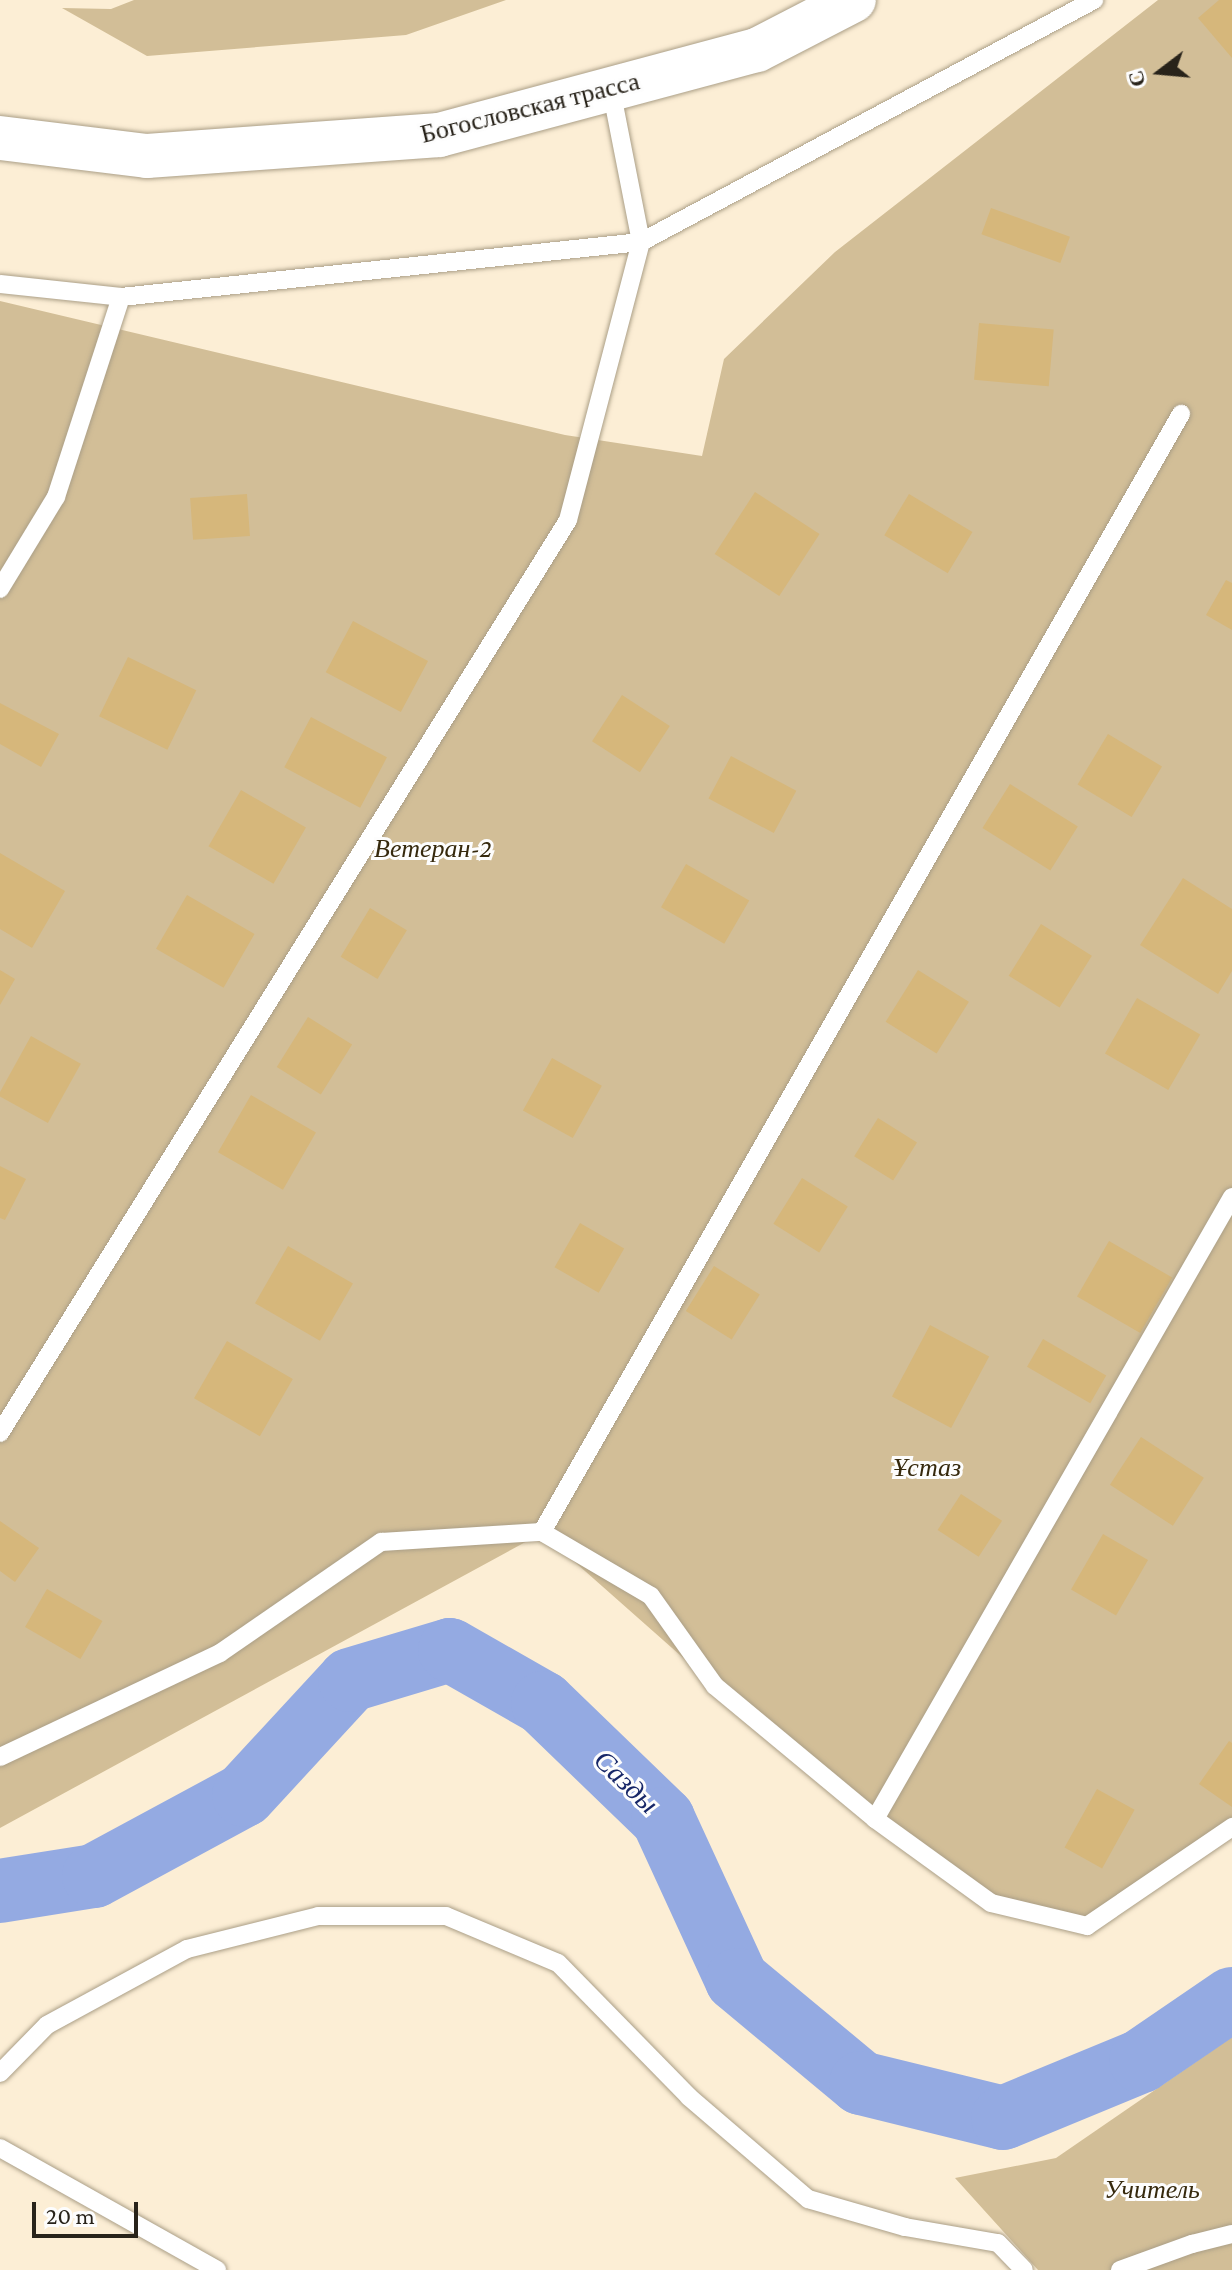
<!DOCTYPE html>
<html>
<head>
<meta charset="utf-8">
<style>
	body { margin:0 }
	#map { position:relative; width:1232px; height:2270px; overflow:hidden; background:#fceed5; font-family:"Crimson Pro",serif }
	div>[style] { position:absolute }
	.green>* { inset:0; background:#d2be97 }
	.river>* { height:64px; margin:-32px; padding:0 32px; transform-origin:32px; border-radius:32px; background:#94aae2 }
	.building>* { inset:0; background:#d6b77b; transform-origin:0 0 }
	.roads { filter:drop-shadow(0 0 2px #ab9f87) drop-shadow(0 0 2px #ab9f87) }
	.service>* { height:18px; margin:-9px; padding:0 9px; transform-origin:9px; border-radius:9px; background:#fff }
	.secondary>* { height:44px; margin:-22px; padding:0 22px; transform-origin:22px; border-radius:22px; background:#fff }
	span { translate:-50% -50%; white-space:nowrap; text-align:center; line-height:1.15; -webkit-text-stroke:6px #fdfdfd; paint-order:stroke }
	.street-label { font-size:26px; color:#28231a }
	.park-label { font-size:26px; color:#36290d; font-style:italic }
	.water-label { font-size:28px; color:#172768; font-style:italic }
	.north { position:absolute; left:1120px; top:32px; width:80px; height:80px; -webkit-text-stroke:6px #fdfdfd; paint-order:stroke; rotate:254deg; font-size:22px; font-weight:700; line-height:32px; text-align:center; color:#28231a }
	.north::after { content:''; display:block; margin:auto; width:28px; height:36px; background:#28231a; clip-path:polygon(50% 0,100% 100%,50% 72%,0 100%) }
	.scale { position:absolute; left:32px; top:2202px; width:106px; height:36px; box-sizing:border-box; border:4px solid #28231a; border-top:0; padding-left:10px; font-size:24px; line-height:28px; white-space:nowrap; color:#28231a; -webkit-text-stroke:6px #fdfdfd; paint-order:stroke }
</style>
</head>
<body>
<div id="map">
	<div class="green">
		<i style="clip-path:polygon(134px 0,506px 0,406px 35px,147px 56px,62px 8px,111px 9px)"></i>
		<i style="clip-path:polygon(1158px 0,1232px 0,1232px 1827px,1087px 1926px,991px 1903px,715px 1686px,542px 1533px,0 1828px,0 301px,565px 435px,702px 456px,724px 359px,835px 252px)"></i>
		<i style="clip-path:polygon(1232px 2037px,1232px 2270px,1038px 2270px,955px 2178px,1056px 2158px)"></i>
	</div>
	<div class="river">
		<i style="left:0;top:1891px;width:95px;rotate:-9.1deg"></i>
		<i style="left:94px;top:1876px;width:170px;rotate:-28.4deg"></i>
		<i style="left:244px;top:1795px;width:156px;rotate:-47.3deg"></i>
		<i style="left:350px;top:1680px;width:104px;rotate:-16.7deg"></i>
		<i style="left:450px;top:1650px;width:107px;rotate:29.7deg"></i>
		<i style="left:543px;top:1703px;width:167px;rotate:44deg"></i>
		<i style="left:663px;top:1819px;width:177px;rotate:65.3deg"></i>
		<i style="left:737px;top:1980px;width:161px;rotate:39.7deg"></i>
		<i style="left:861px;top:2083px;width:146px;rotate:13.8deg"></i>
		<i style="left:1003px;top:2118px;width:149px;rotate:-22.4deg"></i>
		<i style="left:1141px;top:2061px;width:110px;rotate:-34.3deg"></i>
	</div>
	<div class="building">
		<i style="clip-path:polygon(1219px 0,1232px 0,1232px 58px,1198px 18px)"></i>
		<i style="left:991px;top:208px;width:84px;height:28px;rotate:20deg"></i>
		<i style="left:979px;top:323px;width:75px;height:57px;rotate:5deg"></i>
		<i style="left:755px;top:492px;width:77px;height:74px;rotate:33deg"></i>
		<i style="left:247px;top:494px;width:42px;height:57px;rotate:86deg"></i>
		<i style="left:909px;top:494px;width:74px;height:48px;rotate:31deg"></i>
		<i style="clip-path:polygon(1226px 580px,1232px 583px,1232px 630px,1206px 615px)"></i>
		<i style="left:353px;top:621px;width:85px;height:58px;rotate:28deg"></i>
		<i style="left:128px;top:657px;width:76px;height:66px;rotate:26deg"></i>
		<i style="left:622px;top:695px;width:57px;height:55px;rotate:33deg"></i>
		<i style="clip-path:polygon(0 703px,59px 734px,41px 767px,0 744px)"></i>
		<i style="left:311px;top:717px;width:86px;height:57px;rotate:28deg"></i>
		<i style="left:1108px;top:734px;width:63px;height:59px;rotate:31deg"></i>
		<i style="left:731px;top:756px;width:74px;height:48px;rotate:28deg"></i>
		<i style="left:1010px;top:784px;width:80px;height:52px;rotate:32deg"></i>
		<i style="left:241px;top:790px;width:75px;height:65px;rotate:30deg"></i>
		<i style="clip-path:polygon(0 853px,65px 891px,32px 948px,0 929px)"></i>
		<i style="left:686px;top:864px;width:73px;height:50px;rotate:30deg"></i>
		<i style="clip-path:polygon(1183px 878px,1232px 909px,1232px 971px,1218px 994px,1140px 945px)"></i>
		<i style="left:187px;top:895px;width:78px;height:62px;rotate:30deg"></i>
		<i style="left:370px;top:908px;width:43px;height:57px;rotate:31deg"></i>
		<i style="left:1041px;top:924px;width:60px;height:61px;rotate:32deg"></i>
		<i style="clip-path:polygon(0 970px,15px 979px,0 1005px)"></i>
		<i style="left:918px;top:970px;width:60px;height:61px;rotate:32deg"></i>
		<i style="left:1137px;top:998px;width:73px;height:64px;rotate:30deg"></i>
		<i style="left:308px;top:1017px;width:52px;height:59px;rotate:32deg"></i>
		<i style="left:31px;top:1036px;width:57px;height:68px;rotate:29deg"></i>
		<i style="left:552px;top:1058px;width:57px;height:60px;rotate:29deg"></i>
		<i style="left:251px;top:1095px;width:75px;height:66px;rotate:30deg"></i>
		<i style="left:878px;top:1118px;width:46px;height:45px;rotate:32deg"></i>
		<i style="clip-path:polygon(0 1166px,26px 1179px,5px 1220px,0 1218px)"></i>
		<i style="left:802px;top:1178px;width:54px;height:54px;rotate:32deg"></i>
		<i style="left:580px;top:1223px;width:51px;height:51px;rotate:30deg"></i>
		<i style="left:1109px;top:1241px;width:73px;height:64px;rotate:30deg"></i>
		<i style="left:288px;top:1246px;width:75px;height:66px;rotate:30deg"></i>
		<i style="left:714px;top:1266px;width:54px;height:53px;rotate:32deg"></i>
		<i style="left:930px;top:1325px;width:67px;height:81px;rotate:28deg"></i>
		<i style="left:1043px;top:1339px;width:73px;height:32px;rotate:30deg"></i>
		<i style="left:227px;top:1341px;width:76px;height:66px;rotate:30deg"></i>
		<i style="left:1141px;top:1437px;width:75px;height:57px;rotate:33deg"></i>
		<i style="left:961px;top:1494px;width:49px;height:43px;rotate:33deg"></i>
		<i style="clip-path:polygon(0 1521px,39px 1548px,15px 1582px,0 1571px)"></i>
		<i style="left:1103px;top:1534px;width:52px;height:64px;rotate:30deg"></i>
		<i style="left:47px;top:1589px;width:64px;height:44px;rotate:30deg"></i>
		<i style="clip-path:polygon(1229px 1741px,1232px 1743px,1232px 1807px,1199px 1784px)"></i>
		<i style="left:1097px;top:1789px;width:43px;height:67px;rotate:29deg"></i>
	</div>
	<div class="roads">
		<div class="service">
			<i style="left:0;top:284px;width:122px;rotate:6.1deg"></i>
			<i style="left:0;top:589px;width:108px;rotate:-58.7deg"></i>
			<i style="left:56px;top:497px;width:210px;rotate:-72deg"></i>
			<i style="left:121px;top:297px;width:523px;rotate:-6.04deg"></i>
			<i style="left:641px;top:242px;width:514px;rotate:-28.11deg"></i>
			<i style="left:0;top:1433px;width:1075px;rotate:-58.11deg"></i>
			<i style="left:568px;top:520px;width:287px;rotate:-75.3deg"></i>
			<i style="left:641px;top:242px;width:156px;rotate:-101.1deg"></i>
			<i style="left:542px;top:1532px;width:1288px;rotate:-60.25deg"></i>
			<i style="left:0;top:1757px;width:243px;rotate:-25.3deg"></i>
			<i style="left:220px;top:1653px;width:196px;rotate:-34.6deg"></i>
			<i style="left:381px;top:1542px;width:161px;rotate:-3.6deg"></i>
			<i style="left:542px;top:1532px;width:126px;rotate:30.4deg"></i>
			<i style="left:651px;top:1596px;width:110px;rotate:54.6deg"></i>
			<i style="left:715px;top:1686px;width:208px;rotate:39.7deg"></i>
			<i style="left:875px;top:1819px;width:143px;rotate:35.9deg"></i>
			<i style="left:991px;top:1903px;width:99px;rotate:13.5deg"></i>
			<i style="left:1087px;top:1926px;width:176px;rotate:-34.3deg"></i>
			<i style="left:875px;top:1819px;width:717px;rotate:-60.15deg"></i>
			<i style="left:0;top:2073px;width:67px;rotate:-45.6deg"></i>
			<i style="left:47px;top:2025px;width:159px;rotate:-28.5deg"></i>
			<i style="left:187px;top:1949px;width:135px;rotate:-14.1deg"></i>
			<i style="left:318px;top:1916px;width:128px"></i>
			<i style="left:446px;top:1916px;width:121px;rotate:22.8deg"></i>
			<i style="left:558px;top:1963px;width:187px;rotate:45.6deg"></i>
			<i style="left:689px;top:2097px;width:157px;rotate:40.6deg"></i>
			<i style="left:808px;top:2199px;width:101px;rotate:16.1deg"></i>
			<i style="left:905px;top:2227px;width:94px;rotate:9.8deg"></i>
			<i style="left:998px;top:2243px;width:37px;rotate:46deg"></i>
			<i style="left:0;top:2148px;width:249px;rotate:29.3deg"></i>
			<i style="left:1120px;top:2270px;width:77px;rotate:-19.9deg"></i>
			<i style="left:1192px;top:2244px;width:41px;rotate:-14deg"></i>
		</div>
		<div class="secondary">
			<i style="left:0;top:138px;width:148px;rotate:7deg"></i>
			<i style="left:147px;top:156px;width:293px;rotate:-4.1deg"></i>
			<i style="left:439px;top:135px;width:329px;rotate:-15deg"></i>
			<i style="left:757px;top:50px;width:109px;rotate:-27.3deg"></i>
		</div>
	</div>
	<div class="street-label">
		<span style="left:530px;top:108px;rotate:-14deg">Богословская трасса</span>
	</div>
	<div class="park-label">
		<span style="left:433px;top:849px">Ветеран-2</span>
		<span style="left:927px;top:1468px">Ұстаз</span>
		<span style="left:1152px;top:2190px">Учитель</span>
	</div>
	<div class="water-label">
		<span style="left:626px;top:1782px;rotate:44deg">Сазды</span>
	</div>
	<div class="north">С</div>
	<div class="scale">20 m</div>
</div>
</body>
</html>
